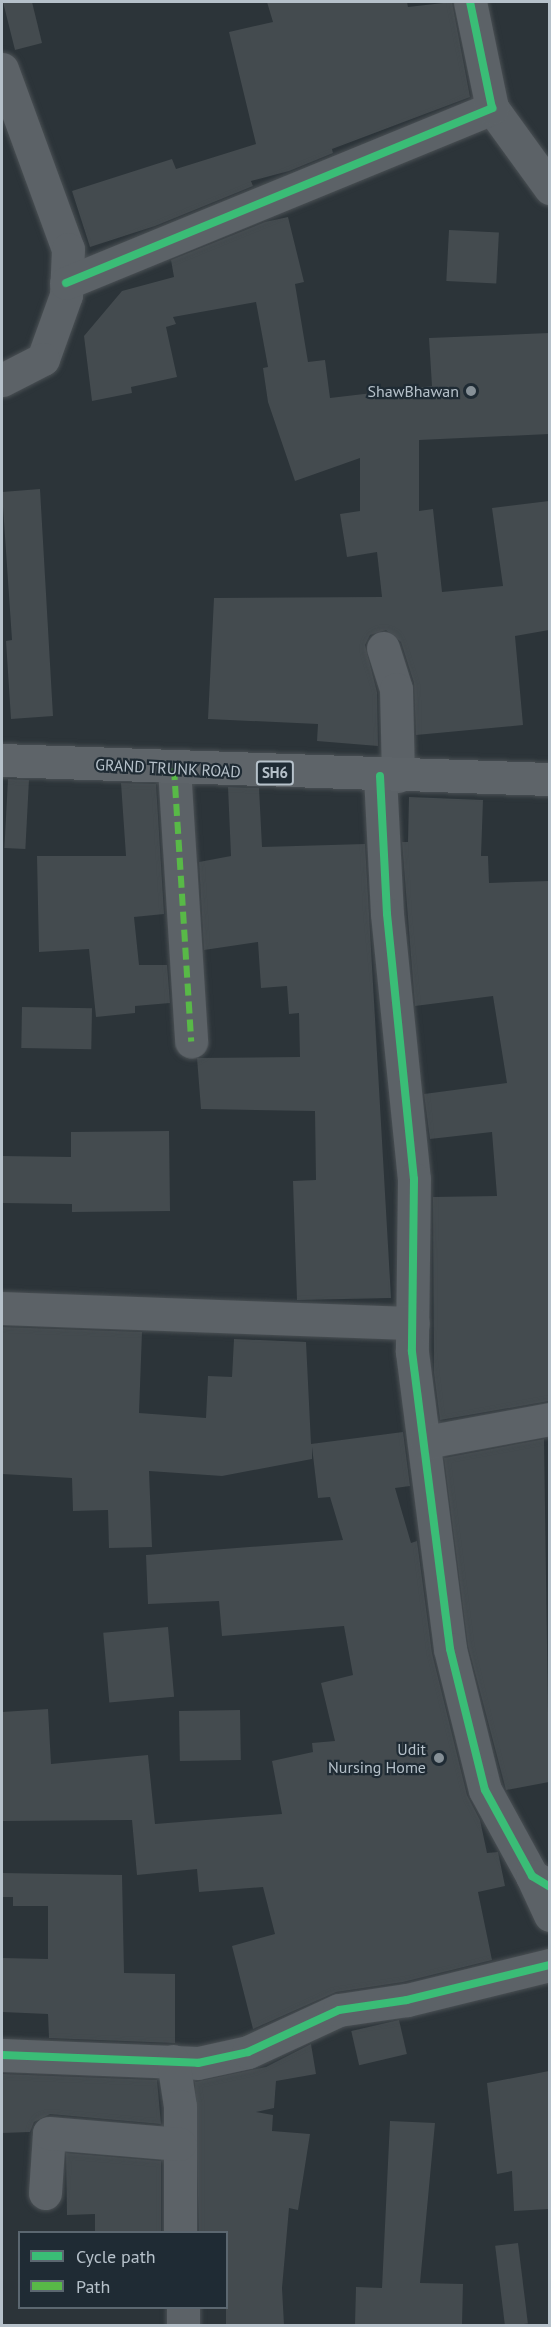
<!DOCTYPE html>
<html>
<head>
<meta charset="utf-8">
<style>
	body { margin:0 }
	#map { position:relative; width:551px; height:2327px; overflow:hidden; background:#2c3439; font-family:"PT Sans",sans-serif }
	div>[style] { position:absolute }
	.building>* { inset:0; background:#444b4f; transform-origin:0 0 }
	.roads { filter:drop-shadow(0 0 2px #4a5054) drop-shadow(0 0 2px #4a5054) }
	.minor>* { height:33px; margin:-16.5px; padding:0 16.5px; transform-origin:16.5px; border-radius:16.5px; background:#5c6267 }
	.major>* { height:33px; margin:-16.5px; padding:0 16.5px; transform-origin:16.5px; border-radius:16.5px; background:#5e6469 }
	.quiet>* { height:6px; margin-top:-3px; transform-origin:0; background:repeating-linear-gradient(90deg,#58b947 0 12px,transparent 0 18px) }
	.cycleway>* { height:8px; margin:-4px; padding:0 4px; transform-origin:4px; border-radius:4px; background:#3abd76 }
	.dots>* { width:16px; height:16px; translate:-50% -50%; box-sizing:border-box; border:3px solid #1f2b34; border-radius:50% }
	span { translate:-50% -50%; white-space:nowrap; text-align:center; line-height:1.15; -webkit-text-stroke:4.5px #1f2b34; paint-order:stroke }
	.shield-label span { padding:2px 4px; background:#1f2b34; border:2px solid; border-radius:4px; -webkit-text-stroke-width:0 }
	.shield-label { font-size:15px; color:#b6c1ca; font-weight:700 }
	.poi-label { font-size:16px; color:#b6c1ca }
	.right { translate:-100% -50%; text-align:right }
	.street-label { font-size:16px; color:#b6c1ca }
	.frame { position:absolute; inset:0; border:3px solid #b6c1ca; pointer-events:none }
	.legend { position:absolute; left:18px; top:2231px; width:210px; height:78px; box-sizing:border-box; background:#1f2b34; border:2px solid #5b6770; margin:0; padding:8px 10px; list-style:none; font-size:18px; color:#b6c1ca }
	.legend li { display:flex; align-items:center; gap:12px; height:30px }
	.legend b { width:30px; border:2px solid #5b6770 }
</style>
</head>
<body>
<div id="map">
	<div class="building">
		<i style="clip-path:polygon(3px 2px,32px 2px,42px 43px,15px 50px)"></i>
		<i style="clip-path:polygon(267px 2px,407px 2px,408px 7px,452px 2px,470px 97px,332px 149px,333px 153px,289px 171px,251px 181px,253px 186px,155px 226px,90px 247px,72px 191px,172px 159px,176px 169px,256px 144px,229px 32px,273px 22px)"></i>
		<i style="clip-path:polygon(288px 217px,304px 282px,295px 284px,308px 362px,325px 360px,330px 398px,432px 386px,429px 338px,549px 333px,549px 434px,419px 440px,419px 511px,433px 509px,442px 592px,503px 586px,492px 508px,549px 501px,549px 630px,515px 636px,523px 725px,416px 735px,414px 683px,401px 642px,386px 630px,370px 635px,365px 645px,377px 692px,378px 746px,317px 741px,318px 724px,208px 719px,214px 598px,382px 597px,377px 552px,347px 557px,340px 514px,360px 511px,360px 458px,295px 481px,268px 402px,263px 368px,268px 367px,256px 302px,173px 317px,176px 324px,166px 327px,177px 377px,131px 387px,132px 393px,92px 401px,84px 336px,122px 291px,174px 277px,171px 260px,265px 222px)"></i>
		<i style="left:449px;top:230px;width:50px;height:51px;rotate:3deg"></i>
		<i style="clip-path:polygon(40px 489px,53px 716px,11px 719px,6px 641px,12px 640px,2px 492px)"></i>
		<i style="left:8px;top:779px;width:21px;height:69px;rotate:3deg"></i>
		<i style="clip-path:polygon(121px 783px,156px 784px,164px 914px,134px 917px,139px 965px,167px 965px,170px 1003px,135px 1006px,135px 1013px,96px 1017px,89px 949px,39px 952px,37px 856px,126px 856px)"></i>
		<i style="clip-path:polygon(228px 787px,259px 788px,262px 847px,365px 844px,391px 1298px,297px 1300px,293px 1181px,316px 1180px,315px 1111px,201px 1109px,197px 1058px,300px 1057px,299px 1013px,289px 1014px,287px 986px,261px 988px,258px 942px,204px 950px,199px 862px,231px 856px)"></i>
		<i style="clip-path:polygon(409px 797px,483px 800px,481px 856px,488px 856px,489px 883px,549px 881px,549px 1401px,440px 1420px,434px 1373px,433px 1197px,497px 1196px,492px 1132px,430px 1139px,424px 1094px,507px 1083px,493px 996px,415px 1006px,402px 842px,408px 842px)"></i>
		<i style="left:22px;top:1007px;width:70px;height:41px;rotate:1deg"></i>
		<i style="clip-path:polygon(169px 1131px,170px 1211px,72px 1212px,72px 1204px,2px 1203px,2px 1156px,71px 1157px,71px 1132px)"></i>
		<i style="clip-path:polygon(2px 1327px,142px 1332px,139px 1413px,206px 1418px,208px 1376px,232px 1377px,234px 1339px,306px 1342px,311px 1444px,403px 1432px,410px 1486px,395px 1488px,411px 1543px,417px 1541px,432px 1653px,467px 1795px,480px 1820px,487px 1853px,498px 1852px,505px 1886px,478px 1892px,492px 1960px,403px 1982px,336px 1992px,253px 2029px,232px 1946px,275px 1934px,263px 1887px,199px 1892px,197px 1869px,137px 1875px,132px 1820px,2px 1821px,2px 1712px,48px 1709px,51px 1764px,148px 1755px,155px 1824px,282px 1814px,272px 1761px,313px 1752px,312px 1743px,335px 1741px,321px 1683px,353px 1675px,344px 1626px,222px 1636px,219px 1601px,148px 1604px,146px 1555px,343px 1540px,330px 1497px,318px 1498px,312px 1447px,312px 1459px,222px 1476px,149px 1471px,152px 1547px,109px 1548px,108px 1510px,73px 1511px,72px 1478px,2px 1474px)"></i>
		<i style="clip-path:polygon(544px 1439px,549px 1782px,506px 1790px,468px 1646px,444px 1458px)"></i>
		<i style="left:168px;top:1627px;width:70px;height:65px;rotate:85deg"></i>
		<i style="left:240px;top:1710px;width:50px;height:61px;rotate:89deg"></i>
		<i style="clip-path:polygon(2px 1873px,122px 1875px,124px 1973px,175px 1974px,175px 2043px,49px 2038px,48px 2014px,2px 2012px,2px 1958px,48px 1959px,48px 1906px,13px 1906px,13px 1897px,2px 1897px)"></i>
		<i style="left:399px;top:2020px;width:35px;height:49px;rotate:77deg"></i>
		<i style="clip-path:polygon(311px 2044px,316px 2074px,276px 2081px,274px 2108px,256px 2112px,273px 2115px,272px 2131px,310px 2134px,298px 2210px,289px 2208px,282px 2288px,284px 2325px,226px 2325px,226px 2232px,199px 2232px,195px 2082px,266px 2067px)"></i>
		<i style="clip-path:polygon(549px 2071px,549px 2209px,514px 2211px,512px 2171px,497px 2174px,487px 2083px)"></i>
		<i style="clip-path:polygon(2px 2074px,157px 2080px,161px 2124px,50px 2114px,34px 2122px,30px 2132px,2px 2133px)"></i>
		<i style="clip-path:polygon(390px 2121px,435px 2123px,420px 2283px,463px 2284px,462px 2325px,355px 2325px,356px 2287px,382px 2288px)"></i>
		<i style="clip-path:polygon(66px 2153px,161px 2161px,161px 2232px,95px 2232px,95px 2214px,67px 2215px)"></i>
		<i style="left:518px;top:2243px;width:81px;height:23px;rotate:83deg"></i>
	</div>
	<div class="roads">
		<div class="minor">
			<i style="left:2px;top:69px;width:192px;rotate:69.9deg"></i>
			<i style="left:68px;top:249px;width:46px;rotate:92.5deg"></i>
			<i style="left:66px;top:295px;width:68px;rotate:109.8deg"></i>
			<i style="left:43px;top:359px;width:46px;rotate:152.9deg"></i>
			<i style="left:492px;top:108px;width:99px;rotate:54.1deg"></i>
			<i style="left:66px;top:283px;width:461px;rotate:-22.3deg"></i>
			<i style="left:492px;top:108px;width:108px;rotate:-101.7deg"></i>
			<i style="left:383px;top:648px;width:43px;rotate:72.4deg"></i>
			<i style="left:396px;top:689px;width:87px;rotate:88.7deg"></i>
			<i style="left:174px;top:768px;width:274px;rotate:86.4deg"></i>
			<i style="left:380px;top:776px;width:138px;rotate:87.1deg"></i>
			<i style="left:387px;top:914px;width:266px;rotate:84.2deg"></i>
			<i style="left:414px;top:1179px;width:173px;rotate:90.7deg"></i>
			<i style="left:412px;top:1352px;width:299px;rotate:82.7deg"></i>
			<i style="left:450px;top:1649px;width:145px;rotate:76.1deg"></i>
			<i style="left:485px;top:1790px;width:98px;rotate:61.3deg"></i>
			<i style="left:532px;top:1876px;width:21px;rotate:31deg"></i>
			<i style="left:2px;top:1308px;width:411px;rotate:2.1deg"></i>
			<i style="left:426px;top:1442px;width:126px;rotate:-10.5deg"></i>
			<i style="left:532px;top:1876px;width:43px;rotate:65.2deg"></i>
			<i style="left:2px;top:2055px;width:196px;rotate:2.3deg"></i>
			<i style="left:198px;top:2063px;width:51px;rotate:-12.4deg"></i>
			<i style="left:248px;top:2052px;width:100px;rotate:-24.8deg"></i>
			<i style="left:339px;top:2010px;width:69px;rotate:-8.4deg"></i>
			<i style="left:407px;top:2000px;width:147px;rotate:-13.8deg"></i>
			<i style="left:173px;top:2061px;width:46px;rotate:81.2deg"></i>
			<i style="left:180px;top:2106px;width:126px;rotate:90deg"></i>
			<i style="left:45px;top:2193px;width:60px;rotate:-86.2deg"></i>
			<i style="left:49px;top:2133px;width:131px;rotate:4.8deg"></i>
			<i style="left:183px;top:2308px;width:18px;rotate:90deg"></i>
		</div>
		<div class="major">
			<i style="left:2px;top:760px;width:548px;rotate:1.99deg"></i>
		</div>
	</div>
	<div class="quiet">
		<i style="left:174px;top:768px;width:274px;rotate:86.4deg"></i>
	</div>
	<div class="cycleway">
		<i style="left:66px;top:283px;width:461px;rotate:-22.3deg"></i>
		<i style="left:492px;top:108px;width:108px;rotate:-101.7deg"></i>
		<i style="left:380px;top:776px;width:138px;rotate:87.1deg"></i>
		<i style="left:387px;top:914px;width:266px;rotate:84.2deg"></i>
		<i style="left:414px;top:1179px;width:173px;rotate:90.7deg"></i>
		<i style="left:412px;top:1352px;width:299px;rotate:82.7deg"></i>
		<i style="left:450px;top:1649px;width:145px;rotate:76.1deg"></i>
		<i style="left:485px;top:1790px;width:98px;rotate:61.3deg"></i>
		<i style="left:532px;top:1876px;width:21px;rotate:31deg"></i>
		<i style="left:2px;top:2055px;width:196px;rotate:2.3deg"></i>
		<i style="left:198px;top:2063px;width:51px;rotate:-12.4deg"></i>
		<i style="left:248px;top:2052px;width:100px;rotate:-24.8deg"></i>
		<i style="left:339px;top:2010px;width:69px;rotate:-8.4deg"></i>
		<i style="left:407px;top:2000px;width:147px;rotate:-13.8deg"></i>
	</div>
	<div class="dots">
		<i style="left:471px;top:391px;background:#869097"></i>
		<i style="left:439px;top:1758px;background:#869097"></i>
	</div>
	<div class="shield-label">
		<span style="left:275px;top:773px">SH6</span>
	</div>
	<div class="poi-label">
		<span class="right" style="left:459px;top:391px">ShawBhawan</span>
		<span class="right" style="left:426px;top:1758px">Udit<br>Nursing Home</span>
	</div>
	<div class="street-label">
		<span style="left:168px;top:768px;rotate:3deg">GRAND TRUNK ROAD</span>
	</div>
	<div class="frame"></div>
	<ul class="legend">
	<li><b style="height:8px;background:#3abd76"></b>Cycle path</li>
	<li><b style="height:8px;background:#58b947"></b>Path</li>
	</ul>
</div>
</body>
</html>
